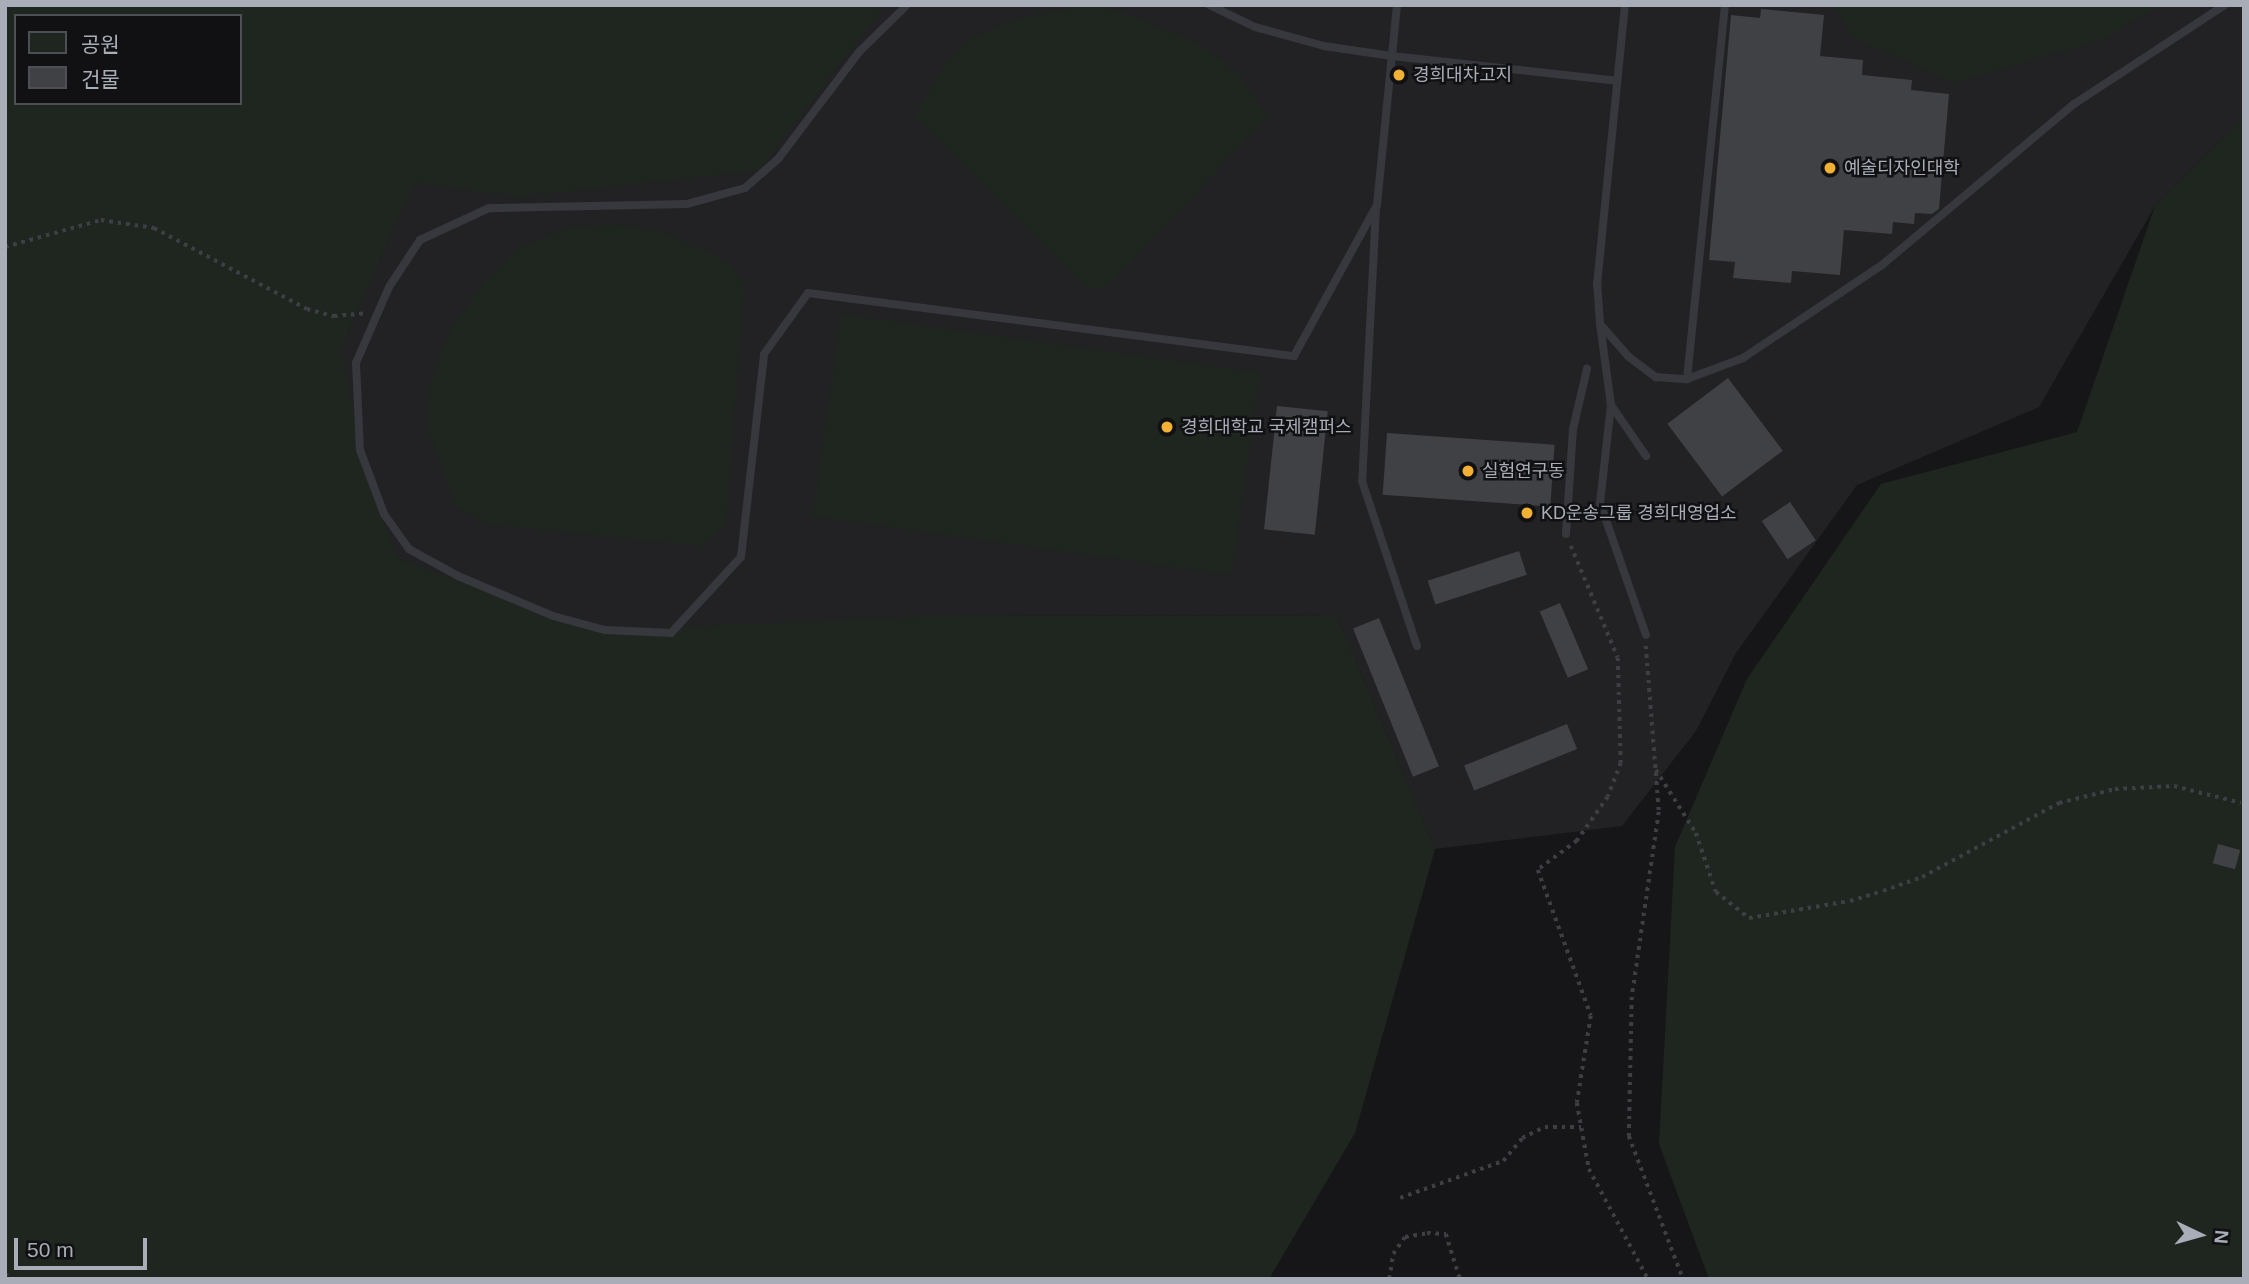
<!DOCTYPE html>
<html>
<head>
<meta charset="utf-8">
<style>
	body { margin:0 }
	#map { position:relative; width:2249px; height:1284px; overflow:hidden; background:#161618; font-family:Arial,"Noto Sans KR",sans-serif }
	div>[style] { position:absolute }
	.built>* { inset:0; background:#222225 }
	.green>* { inset:0; background:#1e261f; transform-origin:0 0 }
	.building>* { inset:0; background:#404145; transform-origin:0 0 }
	.path>* { height:3.5px; margin-top:-1.75px; transform-origin:0; background:repeating-linear-gradient(90deg,#3d3f44 0 3.5px,transparent 0 8.5px) }
	.service>* { height:8px; margin:-4px; padding:0 4px; transform-origin:4px; border-radius:4px; background:#37383d }
	.dots>* { width:19px; height:19px; translate:-50% -50%; box-sizing:border-box; border:4px solid #111113; border-radius:50% }
	span { translate:-50% -50%; white-space:nowrap; text-align:center; line-height:1.15; -webkit-text-stroke:5px #111113; paint-order:stroke }
	.poi-label { font-size:18px; color:#a8adb8 }
	.left { translate:0 -50%; text-align:left }
	.frame { position:absolute; inset:0; border:7px solid #a8adb8; pointer-events:none }
	.legend { position:absolute; left:14px; top:14px; width:228px; height:91px; box-sizing:border-box; background:#111113; border:2px solid #4d4f55; margin:0; padding:9px 12px; list-style:none; font-size:21px; color:#a8adb8 }
	.legend li { display:flex; align-items:center; gap:14px; height:35px }
	.legend b { width:35px; border:2px solid #4d4f55 }
	.north { position:absolute; left:2165px; top:1200px; width:70px; height:70px; -webkit-text-stroke:5px #111113; paint-order:stroke; rotate:95deg; font-size:19px; font-weight:700; line-height:28px; text-align:center; color:#a8adb8 }
	.north::after { content:''; display:block; margin:auto; width:24px; height:32px; background:#a8adb8; clip-path:polygon(50% 0,100% 100%,50% 72%,0 100%) }
	.scale { position:absolute; left:14px; top:1238px; width:133px; height:32px; box-sizing:border-box; border:4px solid #a8adb8; border-top:0; padding-left:9px; font-size:21px; line-height:24px; white-space:nowrap; color:#a8adb8; -webkit-text-stroke:5px #111113; paint-order:stroke }
</style>
</head>
<body>
<div id="map">
	<div class="built">
		<i style="clip-path:polygon(583px 5px,2244px 5px,2244px 118px,2155px 206px,2039px 407px,1857px 485px,1736px 653px,1696px 731px,1622px 826px,1435px 849px,1337px 616px,964px 615px,626px 648px,397px 558px,368px 535px,341px 349px,422px 163px)"></i>
	</div>
	<div class="green">
		<i style="clip-path:polygon(evenodd,5px 5px,885px 5px,759px 170px,516px 197px,414px 182px,341px 349px,360px 450px,397px 558px,553px 616px,605px 630px,964px 615px,1337px 616px,1435px 849px,1355px 1133px,1269px 1279px,5px 1279px,5px 5px,16px 16px,240px 16px,240px 103px,16px 103px,16px 16px)"></i>
		<i style="clip-path:polygon(1832px 5px,2160px 5px,2104px 39px,1955px 83px,1854px 38px)"></i>
		<i style="clip-path:polygon(1081px 7px,1119px 10px,1199px 44px,1240px 74px,1267px 118px,1107px 287px,1089px 289px,915px 115px,949px 60px,974px 37px,1021px 17px)"></i>
		<i style="clip-path:polygon(2244px 118px,2244px 1279px,1709px 1279px,1659px 1144px,1675px 847px,1747px 679px,1881px 484px,2077px 432px,2155px 206px)"></i>
		<i style="clip-path:polygon(619px 225px,661px 232px,705px 250px,730px 264px,744px 283px,726px 524px,703px 546px,486px 524px,456px 506px,428px 430px,430px 382px,452px 327px,489px 276px,522px 246px,574px 226px)"></i>
		<i style="left:841px;top:314px;width:423px;height:204px;rotate:8deg"></i>
	</div>
	<div class="building">
		<i style="clip-path:polygon(1761px 9px,1824px 15px,1820px 56px,1863px 60px,1862px 75px,1912px 80px,1911px 90px,1949px 94px,1939px 209px,1932px 214px,1915px 213px,1914px 224px,1893px 222px,1892px 234px,1844px 230px,1840px 275px,1792px 271px,1791px 283px,1733px 278px,1735px 262px,1709px 260px,1731px 15px,1760px 18px)"></i>
		<i style="left:1728px;top:378px;width:91px;height:76px;rotate:53deg"></i>
		<i style="left:1277px;top:406px;width:51px;height:124px;rotate:6deg"></i>
		<i style="left:1387px;top:433px;width:168px;height:62px;rotate:4deg"></i>
		<i style="left:1790px;top:502px;width:46px;height:34px;rotate:56deg"></i>
		<i style="left:1519px;top:551px;width:25px;height:96px;rotate:72deg"></i>
		<i style="left:1560px;top:603px;width:72px;height:22px;rotate:67deg"></i>
		<i style="left:1379px;top:618px;width:160px;height:28px;rotate:68deg"></i>
		<i style="left:1567px;top:724px;width:27px;height:111px;rotate:68deg"></i>
		<i style="left:2218px;top:844px;width:23px;height:20px;rotate:15deg"></i>
	</div>
	<div class="path">
		<i style="left:5px;top:247px;width:100px;rotate:-15.7deg"></i>
		<i style="left:101px;top:220px;width:54px;rotate:8.6deg"></i>
		<i style="left:154px;top:228px;width:173px;rotate:27.9deg"></i>
		<i style="left:307px;top:309px;width:28px;rotate:15deg"></i>
		<i style="left:334px;top:316px;width:32px;rotate:-5deg"></i>
		<i style="left:1571px;top:546px;width:121px;rotate:67.2deg"></i>
		<i style="left:1618px;top:658px;width:105px;rotate:88.4deg"></i>
		<i style="left:1621px;top:763px;width:36px;rotate:111deg"></i>
		<i style="left:1608px;top:797px;width:54px;rotate:125.2deg"></i>
		<i style="left:1577px;top:841px;width:49px;rotate:143.4deg"></i>
		<i style="left:1538px;top:870px;width:155px;rotate:70deg"></i>
		<i style="left:1591px;top:1016px;width:88px;rotate:99.1deg"></i>
		<i style="left:1577px;top:1103px;width:67px;rotate:79.7deg"></i>
		<i style="left:1589px;top:1169px;width:125px;rotate:61.8deg"></i>
		<i style="left:1646px;top:646px;width:167px;rotate:85.5deg"></i>
		<i style="left:1659px;top:812px;width:187px;rotate:98.3deg"></i>
		<i style="left:1632px;top:997px;width:139px;rotate:91.2deg"></i>
		<i style="left:1629px;top:1136px;width:153px;rotate:69.3deg"></i>
		<i style="left:1656px;top:770px;width:75px;rotate:57.6deg"></i>
		<i style="left:1696px;top:833px;width:62px;rotate:71.3deg"></i>
		<i style="left:1716px;top:892px;width:42px;rotate:38.2deg"></i>
		<i style="left:1749px;top:918px;width:102px;rotate:-9.6deg"></i>
		<i style="left:1850px;top:901px;width:34px;rotate:-17deg"></i>
		<i style="left:1883px;top:891px;width:41px;rotate:-19.7deg"></i>
		<i style="left:1922px;top:877px;width:156px;rotate:-28.4deg"></i>
		<i style="left:2059px;top:803px;width:58px;rotate:-14deg"></i>
		<i style="left:2115px;top:789px;width:59px;rotate:-2.9deg"></i>
		<i style="left:2174px;top:786px;width:69px;rotate:14.2deg"></i>
		<i style="left:1400px;top:1198px;width:109px;rotate:-19.8deg"></i>
		<i style="left:1503px;top:1161px;width:30px;rotate:-50deg"></i>
		<i style="left:1522px;top:1138px;width:25px;rotate:-26deg"></i>
		<i style="left:1545px;top:1127px;width:36px"></i>
		<i style="left:5px;top:1274px;width:9px;rotate:36deg"></i>
		<i style="left:1389px;top:1279px;width:25px;rotate:-81deg"></i>
		<i style="left:1393px;top:1254px;width:21px;rotate:-55deg"></i>
		<i style="left:1405px;top:1237px;width:22px;rotate:-10deg"></i>
		<i style="left:1427px;top:1233px;width:19px;rotate:3deg"></i>
		<i style="left:1446px;top:1234px;width:47px;rotate:72.7deg"></i>
	</div>
	<div class="service">
		<i style="left:907px;top:5px;width:67px;rotate:135.6deg"></i>
		<i style="left:859px;top:52px;width:134px;rotate:127.1deg"></i>
		<i style="left:778px;top:159px;width:44px;rotate:138.7deg"></i>
		<i style="left:745px;top:188px;width:60px;rotate:164.6deg"></i>
		<i style="left:687px;top:204px;width:198px;rotate:178.8deg"></i>
		<i style="left:489px;top:208px;width:76px;rotate:155.1deg"></i>
		<i style="left:420px;top:240px;width:56px;rotate:123.4deg"></i>
		<i style="left:389px;top:287px;width:83px;rotate:113.5deg"></i>
		<i style="left:356px;top:363px;width:87px;rotate:87.4deg"></i>
		<i style="left:360px;top:450px;width:68px;rotate:69.4deg"></i>
		<i style="left:384px;top:514px;width:43px;rotate:54.5deg"></i>
		<i style="left:409px;top:549px;width:56px;rotate:28.9deg"></i>
		<i style="left:458px;top:576px;width:103px;rotate:22.8deg"></i>
		<i style="left:553px;top:616px;width:54px;rotate:15.1deg"></i>
		<i style="left:605px;top:630px;width:66px;rotate:2.6deg"></i>
		<i style="left:671px;top:633px;width:103px;rotate:-47.4deg"></i>
		<i style="left:741px;top:557px;width:204px;rotate:-83.5deg"></i>
		<i style="left:764px;top:354px;width:75px;rotate:-54.2deg"></i>
		<i style="left:808px;top:293px;width:490px;rotate:7.4deg"></i>
		<i style="left:1294px;top:356px;width:172px;rotate:-61.2deg"></i>
		<i style="left:1377px;top:205px;width:150px;rotate:-84.3deg"></i>
		<i style="left:1392px;top:56px;width:69px;rotate:-171.6deg"></i>
		<i style="left:1324px;top:46px;width:72px;rotate:-164.6deg"></i>
		<i style="left:1255px;top:27px;width:51px;rotate:-154.4deg"></i>
		<i style="left:1397px;top:5px;width:51px;rotate:95.6deg"></i>
		<i style="left:1392px;top:56px;width:226px;rotate:6.3deg"></i>
		<i style="left:1376px;top:208px;width:273px;rotate:92.9deg"></i>
		<i style="left:1362px;top:481px;width:174px;rotate:71.6deg"></i>
		<i style="left:1600px;top:324px;width:39px;rotate:-94deg"></i>
		<i style="left:1597px;top:285px;width:281px;rotate:-84.3deg"></i>
		<i style="left:1687px;top:379px;width:376px;rotate:-84.2deg"></i>
		<i style="left:1611px;top:405px;width:62px;rotate:55.5deg"></i>
		<i style="left:1566px;top:534px;width:105px;rotate:-86.2deg"></i>
		<i style="left:1573px;top:429px;width:62px;rotate:-76.9deg"></i>
		<i style="left:1646px;top:635px;width:140px;rotate:-109.2deg"></i>
		<i style="left:1600px;top:503px;width:99px;rotate:-83.6deg"></i>
		<i style="left:1611px;top:405px;width:82px;rotate:-97.7deg"></i>
		<i style="left:1600px;top:324px;width:44px;rotate:48.7deg"></i>
		<i style="left:1629px;top:357px;width:34px;rotate:37deg"></i>
		<i style="left:1656px;top:377px;width:31px;rotate:4deg"></i>
		<i style="left:1687px;top:379px;width:60px;rotate:-20.6deg"></i>
		<i style="left:1743px;top:358px;width:167px;rotate:-33.8deg"></i>
		<i style="left:1882px;top:265px;width:251px;rotate:-40deg"></i>
		<i style="left:2074px;top:104px;width:181px;rotate:-33.3deg"></i>
	</div>
	<div class="dots">
		<i style="left:1399px;top:75px;background:#f2b134"></i>
		<i style="left:1830px;top:168px;background:#f2b134"></i>
		<i style="left:1167px;top:427px;background:#f2b134"></i>
		<i style="left:1468px;top:471px;background:#f2b134"></i>
		<i style="left:1527px;top:513px;background:#f2b134"></i>
	</div>
	<div class="poi-label">
		<span class="left" style="left:1413px;top:75px">경희대차고지</span>
		<span class="left" style="left:1844px;top:168px">예술디자인대학</span>
		<span class="left" style="left:1181px;top:427px">경희대학교 국제캠퍼스</span>
		<span class="left" style="left:1482px;top:471px">실험연구동</span>
		<span class="left" style="left:1541px;top:513px">KD운송그룹 경희대영업소</span>
	</div>
	<div class="frame"></div>
	<ul class="legend">
	<li><b style="height:19px;background:#1e261f"></b>공원</li>
	<li><b style="height:19px;background:#404145"></b>건물</li>
	</ul>
	<div class="north">N</div>
	<div class="scale">50 m</div>
</div>
</body>
</html>
